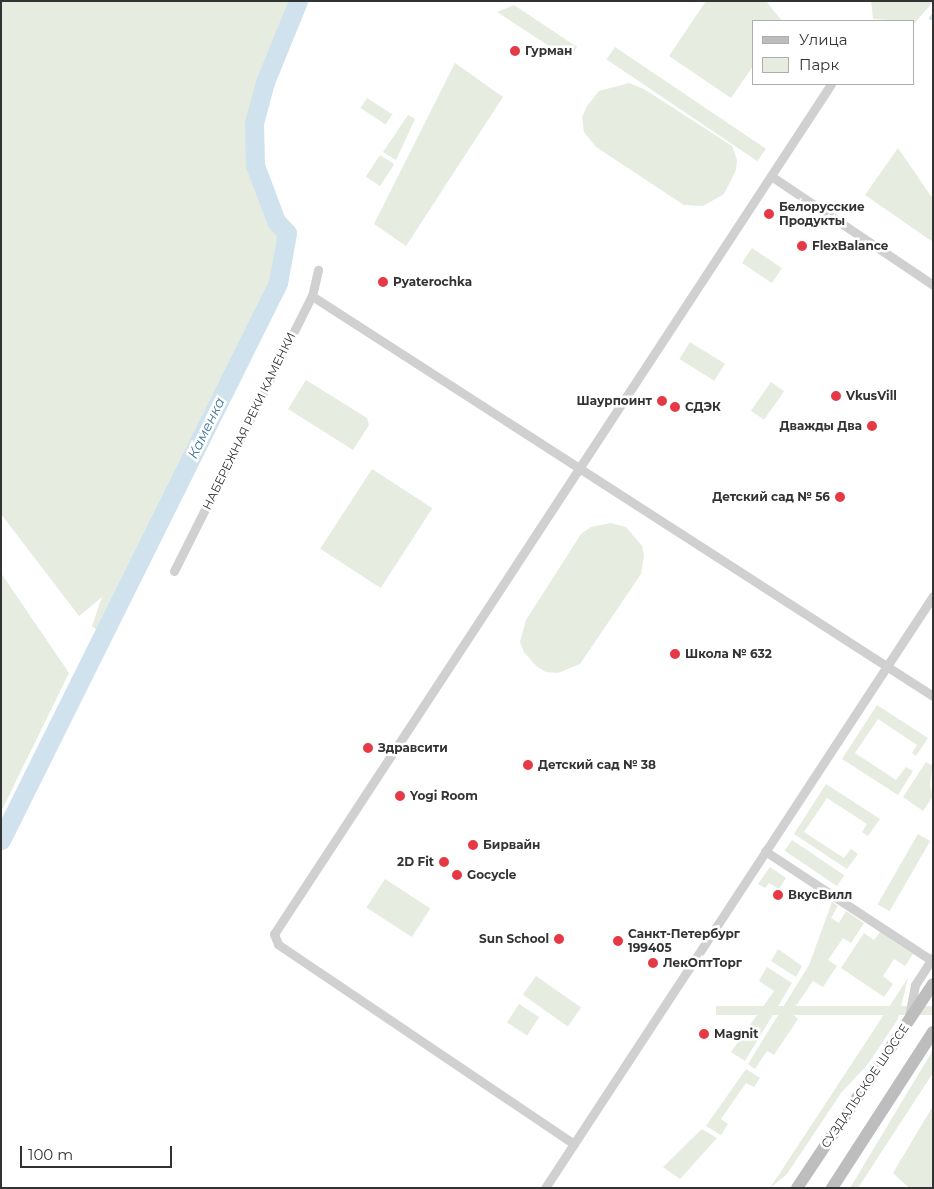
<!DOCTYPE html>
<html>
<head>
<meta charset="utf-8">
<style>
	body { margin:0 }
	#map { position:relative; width:934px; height:1189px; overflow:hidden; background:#fff; font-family:Montserrat,sans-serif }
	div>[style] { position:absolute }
	.green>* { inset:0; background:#e6ecdf; transform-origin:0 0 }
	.stream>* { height:3px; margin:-1.5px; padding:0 1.5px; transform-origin:1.5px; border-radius:1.5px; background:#cfe2ee }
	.river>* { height:19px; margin:-9.5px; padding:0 9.5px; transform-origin:9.5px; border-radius:9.5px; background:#cfe2ee }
	.street>* { height:9px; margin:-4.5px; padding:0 4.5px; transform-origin:4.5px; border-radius:4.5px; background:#d0d0d0 }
	.secondary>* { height:12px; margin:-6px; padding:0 6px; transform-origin:6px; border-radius:6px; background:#bdbdbd }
	.dots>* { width:14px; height:14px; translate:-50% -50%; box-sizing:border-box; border:2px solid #fff; border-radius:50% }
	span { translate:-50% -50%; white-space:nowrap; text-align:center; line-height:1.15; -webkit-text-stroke:5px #fff; paint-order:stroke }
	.poi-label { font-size:12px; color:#333; font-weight:700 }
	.left { translate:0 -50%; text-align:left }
	.right { translate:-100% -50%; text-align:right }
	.street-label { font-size:12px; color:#333 }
	.water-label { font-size:14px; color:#3f7597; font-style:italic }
	.frame { position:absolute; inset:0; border:2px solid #333; pointer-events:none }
	.legend { position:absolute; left:752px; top:20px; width:162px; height:65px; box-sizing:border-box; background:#fff; border:1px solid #adadad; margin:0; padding:6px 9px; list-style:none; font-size:15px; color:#333 }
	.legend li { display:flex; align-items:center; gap:10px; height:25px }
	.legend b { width:25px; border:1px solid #adadad }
	.scale { position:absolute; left:20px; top:1146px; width:152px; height:22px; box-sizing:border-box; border:2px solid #333; border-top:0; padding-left:6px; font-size:15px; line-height:18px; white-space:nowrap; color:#333; -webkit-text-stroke:4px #fff; paint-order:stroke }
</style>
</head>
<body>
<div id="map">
	<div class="green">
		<i style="clip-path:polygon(1px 1px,294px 1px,247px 124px,255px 165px,276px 221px,287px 233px,278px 283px,103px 636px,92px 626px,102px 597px,79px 616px,1px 514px)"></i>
		<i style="clip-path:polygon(706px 1px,766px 1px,782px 21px,753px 21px,753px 66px,731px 98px,669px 56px)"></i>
		<i style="clip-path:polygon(871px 1px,933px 1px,933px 2px,913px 25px,913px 21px,873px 19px)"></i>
		<i style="clip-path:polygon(514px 5px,577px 47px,569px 59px,497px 12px)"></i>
		<i style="left:615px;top:47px;width:182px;height:15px;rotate:34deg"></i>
		<i style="clip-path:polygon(455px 63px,503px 97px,406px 246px,374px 224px)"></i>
		<i style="clip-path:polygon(629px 83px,644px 89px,732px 146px,737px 160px,736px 170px,724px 194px,703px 206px,684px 205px,596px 147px,584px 132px,582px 117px,587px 106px,599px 91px)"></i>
		<i style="left:367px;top:98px;width:30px;height:12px;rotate:33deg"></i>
		<i style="clip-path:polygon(408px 115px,415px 119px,396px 160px,383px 152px)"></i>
		<i style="clip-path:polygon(898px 148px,933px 199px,933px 242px,865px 195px)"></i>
		<i style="left:380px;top:155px;width:17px;height:26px;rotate:33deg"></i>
		<i style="left:752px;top:248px;width:36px;height:18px;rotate:34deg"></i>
		<i style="left:690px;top:342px;width:41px;height:20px;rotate:32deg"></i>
		<i style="clip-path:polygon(306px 380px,367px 418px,369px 425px,353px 450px,288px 409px)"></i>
		<i style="left:771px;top:382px;width:16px;height:35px;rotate:35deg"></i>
		<i style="left:372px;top:469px;width:72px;height:95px;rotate:33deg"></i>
		<i style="clip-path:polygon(611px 523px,626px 527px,642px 546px,644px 556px,641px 574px,580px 664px,558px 673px,546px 672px,536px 666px,524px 652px,520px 642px,526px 620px,581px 534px,591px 527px)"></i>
		<i style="clip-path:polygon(1px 573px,69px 673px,1px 812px)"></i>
		<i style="clip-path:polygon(877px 705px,928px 738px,916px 756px,912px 753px,917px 745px,878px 719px,855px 753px,896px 780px,906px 767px,913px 771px,898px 795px,842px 759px)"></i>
		<i style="clip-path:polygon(926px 762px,931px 765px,933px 763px,930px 785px,933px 796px,923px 811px,903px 797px)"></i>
		<i style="clip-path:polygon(826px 784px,880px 819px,868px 836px,862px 832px,867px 824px,827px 798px,804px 832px,844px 858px,851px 849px,858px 854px,847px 869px,794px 834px)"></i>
		<i style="left:918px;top:834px;width:14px;height:81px;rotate:30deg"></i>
		<i style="left:792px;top:840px;width:63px;height:13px;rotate:34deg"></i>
		<i style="clip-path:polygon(770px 867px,786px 878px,779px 889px,769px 883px,765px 888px,758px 884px)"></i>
		<i style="left:385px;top:879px;width:54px;height:34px;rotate:33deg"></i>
		<i style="clip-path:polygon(832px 902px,838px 906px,831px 918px,839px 923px,846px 911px,864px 923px,851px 943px,843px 938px,828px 960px,837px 966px,823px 987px,813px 981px,791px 1013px,798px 1019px,774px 1055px,767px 1051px,755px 1069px,748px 1064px,809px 965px)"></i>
		<i style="clip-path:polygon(880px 932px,913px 954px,905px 966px,894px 959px,883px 976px,893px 984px,884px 997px,841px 968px,864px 933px,874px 940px)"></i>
		<i style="clip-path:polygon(778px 949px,802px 966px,796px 977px,771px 961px)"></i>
		<i style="clip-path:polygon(767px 967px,792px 983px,745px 1061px,731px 1052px,774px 991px,759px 981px)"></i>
		<i style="left:536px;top:976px;width:55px;height:23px;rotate:35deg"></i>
		<i style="clip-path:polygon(908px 978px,898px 1019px,868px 1064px,841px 1093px,787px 1174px,770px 1188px)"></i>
		<i style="left:519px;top:1004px;width:24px;height:22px;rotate:33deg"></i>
		<i style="left:933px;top:1006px;width:9px;height:217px;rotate:90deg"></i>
		<i style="clip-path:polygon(933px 1050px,933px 1073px,858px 1188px,850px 1188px)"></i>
		<i style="clip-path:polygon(746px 1069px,760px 1078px,754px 1087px,746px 1083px,721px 1119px,728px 1124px,721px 1135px,706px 1126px)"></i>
		<i style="clip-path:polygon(933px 1106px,933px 1188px,909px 1188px,893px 1173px)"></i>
		<i style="clip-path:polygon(702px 1129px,717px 1138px,680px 1179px,663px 1167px)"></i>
	</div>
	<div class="stream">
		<i style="left:930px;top:18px;width:5px;rotate:-53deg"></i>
	</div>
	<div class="river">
		<i style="left:1px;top:840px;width:622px;rotate:-63.56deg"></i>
		<i style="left:278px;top:283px;width:51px;rotate:-79.8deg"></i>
		<i style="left:287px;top:233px;width:16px;rotate:-133deg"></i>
		<i style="left:276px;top:221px;width:60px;rotate:-110.6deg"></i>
		<i style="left:255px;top:165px;width:42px;rotate:-91.4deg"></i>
		<i style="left:254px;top:123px;width:42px;rotate:-75deg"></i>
		<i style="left:265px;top:82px;width:87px;rotate:-67.8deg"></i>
	</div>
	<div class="street">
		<i style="left:771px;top:176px;width:195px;rotate:33.9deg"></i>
		<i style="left:312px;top:296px;width:739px;rotate:32.79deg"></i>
		<i style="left:174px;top:571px;width:308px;rotate:-63.4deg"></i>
		<i style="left:312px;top:296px;width:27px;rotate:-77deg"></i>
		<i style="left:765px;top:851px;width:199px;rotate:33.3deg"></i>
		<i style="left:909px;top:1016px;width:32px;rotate:-79deg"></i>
		<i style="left:915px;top:985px;width:33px;rotate:-57deg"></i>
		<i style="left:574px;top:1144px;width:357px;rotate:-146deg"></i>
		<i style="left:278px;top:944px;width:11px;rotate:-112deg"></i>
		<i style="left:274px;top:934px;width:1016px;rotate:-56.76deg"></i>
		<i style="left:545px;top:1188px;width:708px;rotate:-56.76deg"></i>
	</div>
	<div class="secondary">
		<i style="left:797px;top:1188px;width:245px;rotate:-56.3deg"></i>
		<i style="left:832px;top:1188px;width:186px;rotate:-57.1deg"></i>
	</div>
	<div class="dots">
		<i style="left:515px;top:51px;background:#e63946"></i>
		<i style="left:769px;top:214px;background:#e63946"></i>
		<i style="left:802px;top:246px;background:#e63946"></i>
		<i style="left:383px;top:282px;background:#e63946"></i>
		<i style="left:836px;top:396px;background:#e63946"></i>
		<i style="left:662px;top:401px;background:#e63946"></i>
		<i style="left:675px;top:407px;background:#e63946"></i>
		<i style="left:872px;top:426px;background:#e63946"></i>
		<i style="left:840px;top:497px;background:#e63946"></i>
		<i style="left:675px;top:654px;background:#e63946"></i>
		<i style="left:368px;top:748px;background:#e63946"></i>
		<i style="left:528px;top:765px;background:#e63946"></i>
		<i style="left:400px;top:796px;background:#e63946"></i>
		<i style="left:473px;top:845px;background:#e63946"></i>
		<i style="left:444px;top:862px;background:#e63946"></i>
		<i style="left:457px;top:875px;background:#e63946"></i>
		<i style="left:778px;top:895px;background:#e63946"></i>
		<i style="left:559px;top:939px;background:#e63946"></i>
		<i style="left:618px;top:941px;background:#e63946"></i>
		<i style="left:653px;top:963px;background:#e63946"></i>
		<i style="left:704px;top:1034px;background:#e63946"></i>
	</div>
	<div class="poi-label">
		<span class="left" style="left:525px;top:51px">Гурман</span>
		<span class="left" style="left:779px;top:214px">Белорусские<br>Продукты</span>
		<span class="left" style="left:812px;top:246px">FlexBalance</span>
		<span class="left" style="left:393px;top:282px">Pyaterochka</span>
		<span class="left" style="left:846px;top:396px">VkusVill</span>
		<span class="right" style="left:652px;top:401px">Шаурпоинт</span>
		<span class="left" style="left:685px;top:407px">СДЭК</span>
		<span class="right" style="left:862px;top:426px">Дважды Два</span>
		<span class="right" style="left:830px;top:497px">Детский сад № 56</span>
		<span class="left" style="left:685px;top:654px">Школа № 632</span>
		<span class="left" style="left:378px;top:748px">Здравсити</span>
		<span class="left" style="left:538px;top:765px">Детский сад № 38</span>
		<span class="left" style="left:410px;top:796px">Yogi Room</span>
		<span class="left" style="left:483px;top:845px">Бирвайн</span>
		<span class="right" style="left:434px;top:862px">2D Fit</span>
		<span class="left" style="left:467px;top:875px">Gocycle</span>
		<span class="left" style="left:788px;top:895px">ВкусВилл</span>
		<span class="left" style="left:628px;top:941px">Санкт-Петербург<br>199405</span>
		<span class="right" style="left:549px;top:939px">Sun School</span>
		<span class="left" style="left:663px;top:963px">ЛекОптТорг</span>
		<span class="left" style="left:714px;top:1034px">Magnit</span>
	</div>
	<div class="street-label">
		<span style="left:249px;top:421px;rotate:-64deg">НАБЕРЕЖНАЯ РЕКИ КАМЕНКИ</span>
		<span style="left:865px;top:1086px;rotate:-56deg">СУЗДАЛЬСКОЕ ШОССЕ</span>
	</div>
	<div class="water-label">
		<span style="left:206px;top:428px;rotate:-64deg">Каменка</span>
	</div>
	<div class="frame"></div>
	<ul class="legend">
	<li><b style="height:6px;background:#bdbdbd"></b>Улица</li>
	<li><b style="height:14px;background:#e6ecdf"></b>Парк</li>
	</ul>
	<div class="scale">100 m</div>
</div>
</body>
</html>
